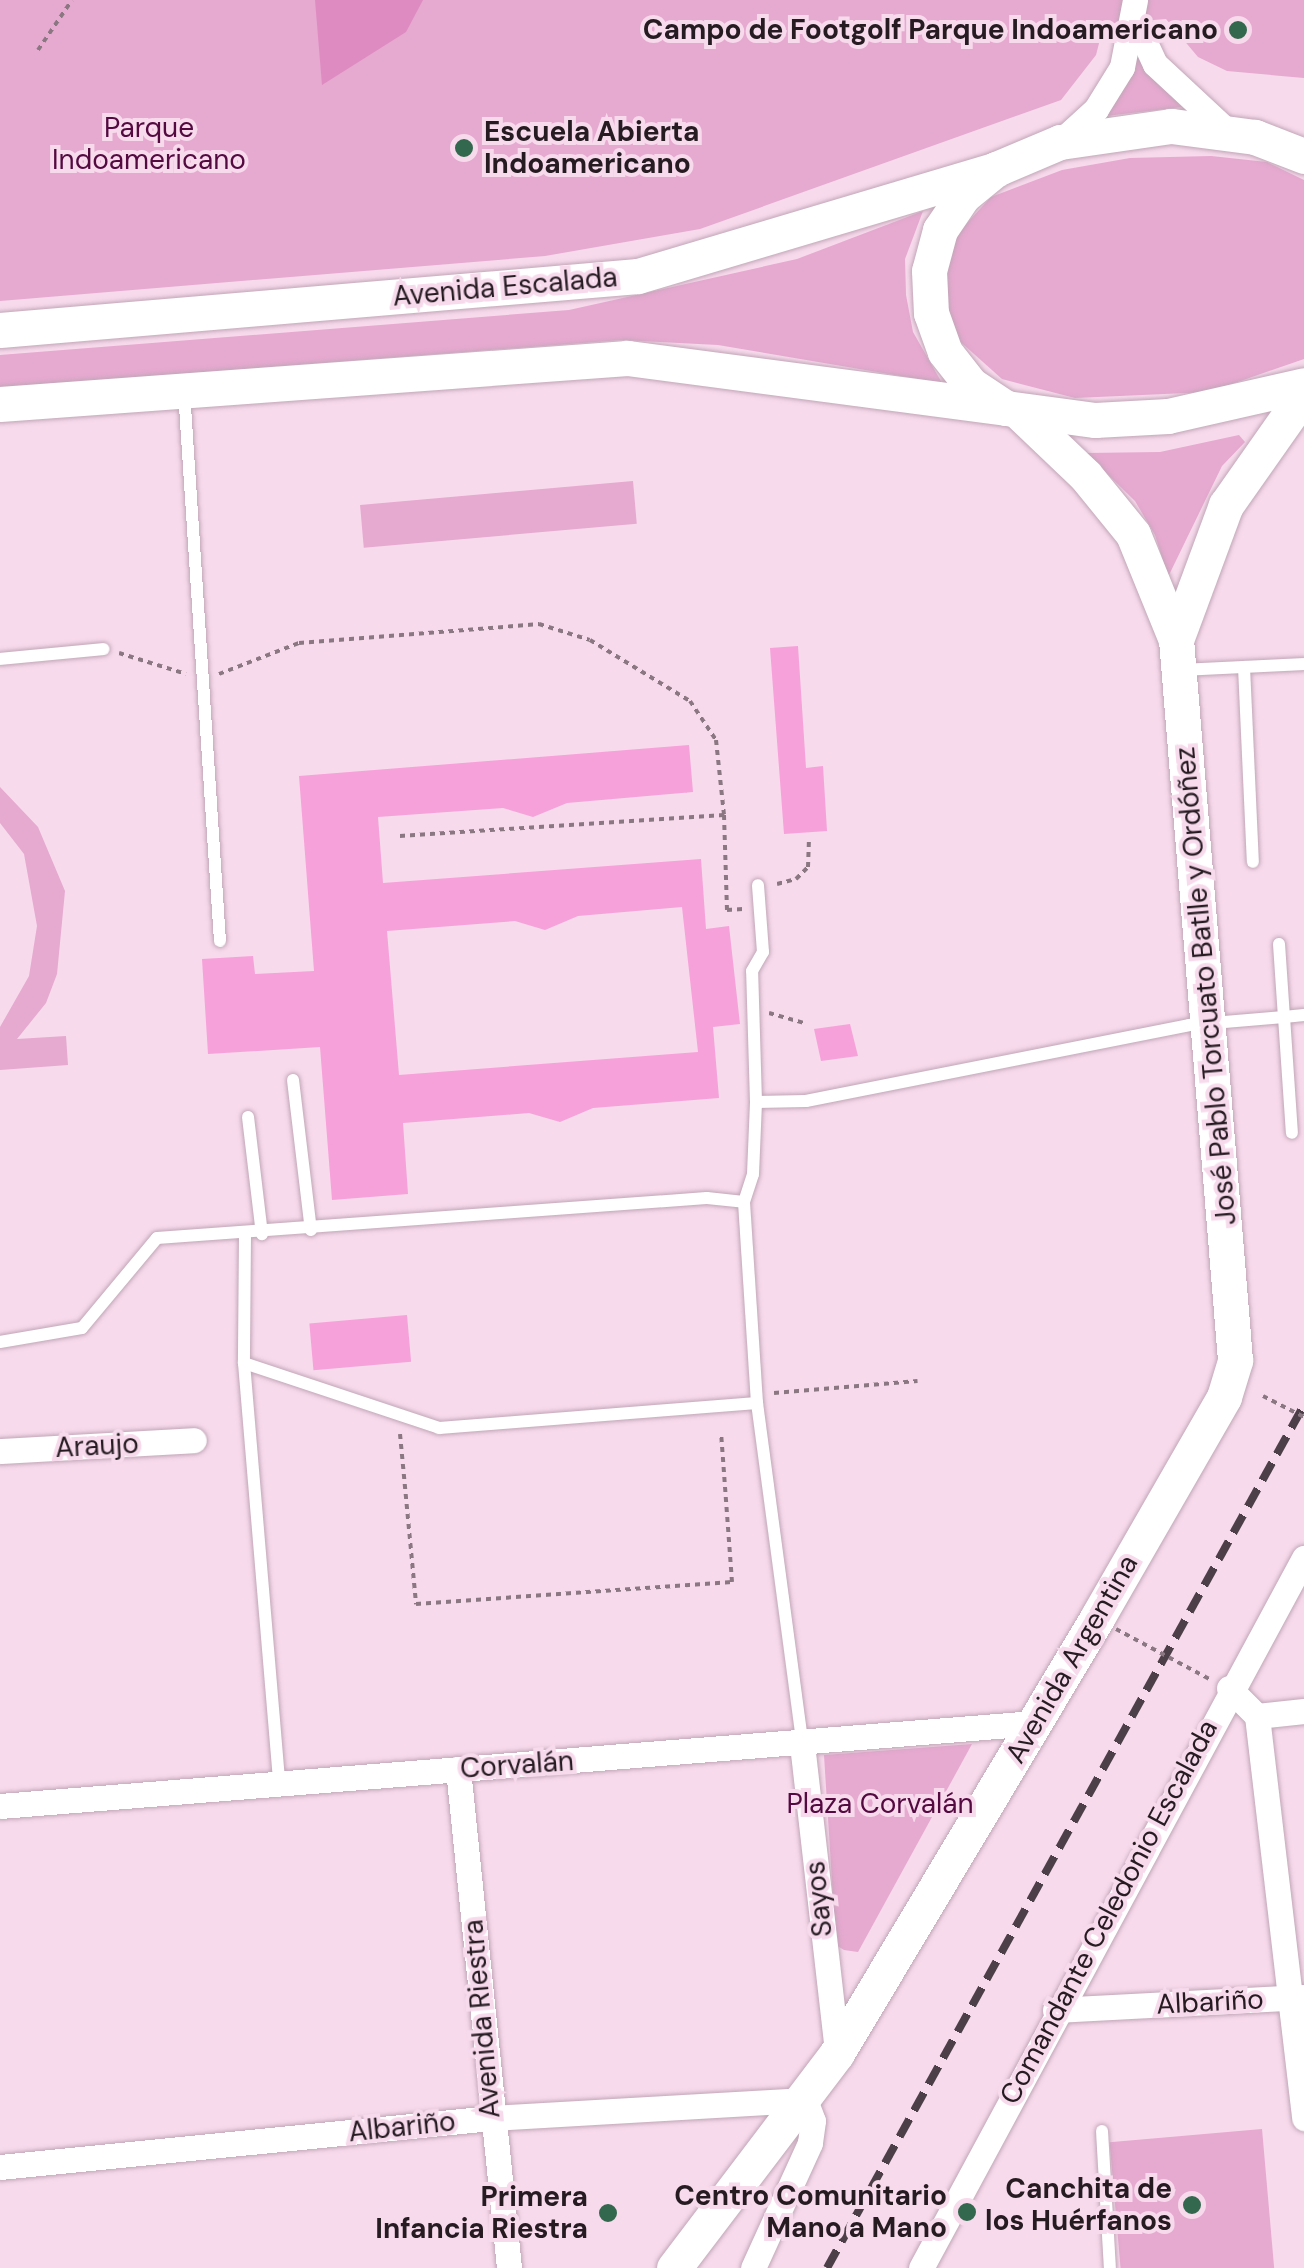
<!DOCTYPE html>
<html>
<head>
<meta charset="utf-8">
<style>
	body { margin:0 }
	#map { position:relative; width:1304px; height:2268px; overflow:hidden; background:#f7daec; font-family:"DM Sans",sans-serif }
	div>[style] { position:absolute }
	.green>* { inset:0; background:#e6a9d0; transform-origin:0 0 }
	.forest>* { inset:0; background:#de8bc2 }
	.building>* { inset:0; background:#f6a1d9; transform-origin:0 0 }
	.path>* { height:4px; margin-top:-2px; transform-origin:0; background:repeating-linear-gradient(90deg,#8a7782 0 5px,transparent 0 10px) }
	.roads { filter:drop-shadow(0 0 2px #c1a6b7) drop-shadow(0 0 2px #c1a6b7) }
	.lane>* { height:12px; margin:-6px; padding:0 6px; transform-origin:6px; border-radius:6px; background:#fff }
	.street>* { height:25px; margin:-12.5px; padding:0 12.5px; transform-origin:12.5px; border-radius:12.5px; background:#fff }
	.secondary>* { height:35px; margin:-17.5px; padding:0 17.5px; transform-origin:17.5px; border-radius:17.5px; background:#fff }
	.rail>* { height:8px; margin-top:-4px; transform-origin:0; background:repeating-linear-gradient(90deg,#4c3f47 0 20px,transparent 0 30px) }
	.path-bridge>* { height:4px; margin-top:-2px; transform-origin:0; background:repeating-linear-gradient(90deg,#8a7782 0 5px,transparent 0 10px) }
	.dots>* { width:28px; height:28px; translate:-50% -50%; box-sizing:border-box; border:5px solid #f7daec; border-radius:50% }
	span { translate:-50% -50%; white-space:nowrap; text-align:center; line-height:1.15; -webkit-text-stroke:8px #f7daec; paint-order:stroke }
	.poi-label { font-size:28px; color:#251b21; font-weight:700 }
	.right { translate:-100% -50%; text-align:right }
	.left { translate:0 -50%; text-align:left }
	.park-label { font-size:28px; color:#540941 }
	.street-label { font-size:28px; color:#251b21 }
</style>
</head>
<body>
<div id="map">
	<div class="green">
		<i style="clip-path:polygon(0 0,1304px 0,1304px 78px,1227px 71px,1198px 57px,1166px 19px,1104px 24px,1096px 55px,1061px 100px,700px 229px,545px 256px,0 301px)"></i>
		<i style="clip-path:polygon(1137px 41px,1159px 83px,1182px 107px,1098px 117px)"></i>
		<i style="clip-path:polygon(1211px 156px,1267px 162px,1304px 180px,1304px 359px,1209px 392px,1075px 398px,1002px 379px,955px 337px,941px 283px,956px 235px,991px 197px,1062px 170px,1130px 158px)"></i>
		<i style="clip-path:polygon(923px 211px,905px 259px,906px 295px,913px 332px,942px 383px,718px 345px,621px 340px,0 388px,0 355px,569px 310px,797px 259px)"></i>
		<i style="clip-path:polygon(1239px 435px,1245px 442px,1222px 466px,1168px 577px,1155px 535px,1135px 501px,1086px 453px,1160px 452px)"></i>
		<i style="left:633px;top:481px;width:43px;height:274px;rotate:85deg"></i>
		<i style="clip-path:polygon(0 787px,38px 827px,65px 891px,57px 974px,46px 1003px,17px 1039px,66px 1036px,68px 1065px,0 1070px,0 1027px,29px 976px,37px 926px,24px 854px,0 823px)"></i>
		<i style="clip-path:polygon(972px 1744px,858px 1952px,844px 1950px,836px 1945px,824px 1755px)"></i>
		<i style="left:1262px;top:2129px;width:140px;height:153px;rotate:85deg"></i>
	</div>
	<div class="forest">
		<i style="clip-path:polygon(315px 0,423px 0,406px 32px,322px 85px)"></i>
	</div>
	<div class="building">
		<i style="clip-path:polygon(798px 646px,806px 768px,823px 766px,827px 831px,784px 834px,770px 648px)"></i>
		<i style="clip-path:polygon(evenodd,689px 745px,693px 792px,567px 803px,533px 817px,503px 808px,378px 817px,383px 883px,701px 859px,706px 929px,729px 926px,740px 1024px,713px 1027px,719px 1098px,593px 1108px,560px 1122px,529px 1113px,403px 1123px,408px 1194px,332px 1200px,320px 1047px,208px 1054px,202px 959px,253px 956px,255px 974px,314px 971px,299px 776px,689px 745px,682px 907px,698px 1052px,399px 1075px,387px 931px,515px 921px,545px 930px,578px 916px,682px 907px)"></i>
		<i style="clip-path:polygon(850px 1024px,858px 1056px,821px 1061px,814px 1029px)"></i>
		<i style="left:407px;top:1315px;width:47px;height:98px;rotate:85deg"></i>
	</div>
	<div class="path">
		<i style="left:38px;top:50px;width:60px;rotate:-55.8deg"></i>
		<i style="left:119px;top:653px;width:70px;rotate:17.4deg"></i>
		<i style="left:219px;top:674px;width:86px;rotate:-21.2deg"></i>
		<i style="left:299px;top:643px;width:241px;rotate:-4.5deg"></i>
		<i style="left:539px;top:624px;width:53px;rotate:17.4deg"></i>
		<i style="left:590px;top:640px;width:117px;rotate:31.4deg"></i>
		<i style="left:690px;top:701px;width:47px;rotate:56.3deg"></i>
		<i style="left:716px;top:740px;width:75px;rotate:83.9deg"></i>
		<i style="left:724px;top:815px;width:325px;rotate:176.3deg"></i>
		<i style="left:724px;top:815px;width:95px;rotate:88.2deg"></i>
		<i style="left:727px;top:910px;width:16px;rotate:-4deg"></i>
		<i style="left:777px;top:884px;width:20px;rotate:-15deg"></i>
		<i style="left:796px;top:879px;width:17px;rotate:-45deg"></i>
		<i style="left:808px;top:867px;width:28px;rotate:-88deg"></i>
		<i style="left:769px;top:1013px;width:37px;rotate:16deg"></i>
		<i style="left:774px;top:1393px;width:144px;rotate:-4.8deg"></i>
		<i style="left:400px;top:1434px;width:171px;rotate:84.6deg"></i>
		<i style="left:416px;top:1604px;width:317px;rotate:-4deg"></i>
		<i style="left:732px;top:1582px;width:149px;rotate:-94.2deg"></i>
	</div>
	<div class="roads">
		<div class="lane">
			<i style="left:184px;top:391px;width:551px;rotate:86.26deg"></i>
			<i style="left:0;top:659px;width:104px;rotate:-5.5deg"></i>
			<i style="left:1244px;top:667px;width:195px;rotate:87.4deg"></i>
			<i style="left:1182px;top:670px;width:122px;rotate:-2.8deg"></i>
			<i style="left:1279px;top:944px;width:73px;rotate:86.1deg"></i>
			<i style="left:1284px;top:1017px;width:20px;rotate:-6deg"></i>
			<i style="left:293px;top:1080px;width:151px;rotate:83.2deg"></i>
			<i style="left:756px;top:1102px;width:50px;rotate:-1.1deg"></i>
			<i style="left:806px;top:1101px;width:390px;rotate:-11.2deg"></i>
			<i style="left:1189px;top:1025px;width:95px;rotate:-4.8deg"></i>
			<i style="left:1284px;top:1017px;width:116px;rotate:86.1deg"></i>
			<i style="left:248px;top:1117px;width:118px;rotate:83.2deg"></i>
			<i style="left:744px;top:1202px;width:201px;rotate:86.3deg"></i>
			<i style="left:245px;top:1236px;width:127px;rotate:90.5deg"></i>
			<i style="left:244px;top:1363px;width:206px;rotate:18.4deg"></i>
			<i style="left:439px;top:1428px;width:319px;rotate:-4.5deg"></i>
			<i style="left:757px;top:1403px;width:342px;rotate:82.4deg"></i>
			<i style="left:0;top:1342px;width:83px;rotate:-9.7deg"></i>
			<i style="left:82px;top:1328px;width:117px;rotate:-50.2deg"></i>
			<i style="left:157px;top:1238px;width:551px;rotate:-4.16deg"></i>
			<i style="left:707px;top:1198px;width:37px;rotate:6deg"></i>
			<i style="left:744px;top:1202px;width:29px;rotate:-72deg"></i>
			<i style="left:753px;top:1174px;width:72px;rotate:-87.6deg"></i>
			<i style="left:756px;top:1102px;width:131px;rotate:-91.7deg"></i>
			<i style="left:752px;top:971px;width:22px;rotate:-60deg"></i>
			<i style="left:763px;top:952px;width:67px;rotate:-94.3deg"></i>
			<i style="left:244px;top:1363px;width:422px;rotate:85.2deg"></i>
			<i style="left:1102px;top:2131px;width:137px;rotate:86.7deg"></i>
		</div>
		<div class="street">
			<i style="left:1135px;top:21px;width:47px;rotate:65.1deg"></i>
			<i style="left:1155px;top:64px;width:98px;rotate:42.9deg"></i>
			<i style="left:1060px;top:142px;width:49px;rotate:-42.5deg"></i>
			<i style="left:1096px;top:109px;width:49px;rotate:-58.2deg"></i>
			<i style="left:1122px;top:67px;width:68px;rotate:-79deg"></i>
			<i style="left:0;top:1451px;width:194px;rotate:-3.2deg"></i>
			<i style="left:1229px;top:1688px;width:40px;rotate:45deg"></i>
			<i style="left:1257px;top:1716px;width:47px;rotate:-6.1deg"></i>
			<i style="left:1257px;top:1716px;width:405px;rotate:83.3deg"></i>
			<i style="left:802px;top:1744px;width:311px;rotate:83.5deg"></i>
			<i style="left:458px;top:1769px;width:502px;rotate:84.16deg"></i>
			<i style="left:0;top:1806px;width:1037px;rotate:-4.59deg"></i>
			<i style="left:1055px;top:2010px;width:249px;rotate:-3deg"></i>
			<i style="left:0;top:2167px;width:493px;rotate:-5.7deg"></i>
			<i style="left:491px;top:2118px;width:315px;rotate:-3.3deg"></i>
			<i style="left:805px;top:2100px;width:22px;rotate:69deg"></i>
			<i style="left:813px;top:2121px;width:22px;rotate:98deg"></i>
			<i style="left:810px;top:2143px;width:137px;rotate:114.5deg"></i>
			<i style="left:921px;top:2268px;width:807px;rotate:-61.66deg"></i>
		</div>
		<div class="secondary">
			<i style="left:1304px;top:156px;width:53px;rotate:-158.8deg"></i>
			<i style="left:1255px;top:137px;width:85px;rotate:-172.5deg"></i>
			<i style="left:1171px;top:126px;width:112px;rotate:171.8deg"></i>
			<i style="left:1060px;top:142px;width:69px;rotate:157.1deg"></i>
			<i style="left:996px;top:169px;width:43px;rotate:140.7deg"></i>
			<i style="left:963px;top:196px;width:41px;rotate:124.1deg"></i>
			<i style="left:940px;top:230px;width:42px;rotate:105deg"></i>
			<i style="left:929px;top:271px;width:42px;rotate:87.3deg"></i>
			<i style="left:931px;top:313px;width:41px;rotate:70.3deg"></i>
			<i style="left:945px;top:352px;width:42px;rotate:51.8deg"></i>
			<i style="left:971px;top:385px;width:42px;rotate:33.3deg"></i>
			<i style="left:1006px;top:408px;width:90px;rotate:7.7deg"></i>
			<i style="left:1095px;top:420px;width:73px;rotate:-3.1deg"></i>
			<i style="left:1168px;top:416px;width:139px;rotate:-12.8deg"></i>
			<i style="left:0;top:330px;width:640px;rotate:-4.84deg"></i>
			<i style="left:638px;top:276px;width:374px;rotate:-16.6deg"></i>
			<i style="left:0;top:404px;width:629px;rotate:-4.2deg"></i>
			<i style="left:627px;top:358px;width:382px;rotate:7.5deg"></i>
			<i style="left:1176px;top:640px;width:144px;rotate:-69.7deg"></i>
			<i style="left:1226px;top:505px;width:136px;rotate:-54.9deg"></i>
			<i style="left:674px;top:2268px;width:270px;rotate:-52.8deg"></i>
			<i style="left:837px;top:2053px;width:507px;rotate:-59.13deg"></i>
			<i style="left:1097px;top:1618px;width:255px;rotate:-60.1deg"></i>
			<i style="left:1224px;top:1397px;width:39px;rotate:-73deg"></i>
			<i style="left:1235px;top:1360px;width:722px;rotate:-94.68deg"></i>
			<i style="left:1176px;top:640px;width:114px;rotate:-112.1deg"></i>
			<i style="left:1133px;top:534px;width:76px;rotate:-129.1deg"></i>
			<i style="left:1085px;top:475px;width:90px;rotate:-136.4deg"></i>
		</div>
	</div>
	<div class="rail">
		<i style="left:827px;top:2268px;width:986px;rotate:-61.07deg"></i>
	</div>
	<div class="path-bridge">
		<i style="left:1263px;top:1396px;width:46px;rotate:27.1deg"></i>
		<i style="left:1116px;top:1629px;width:108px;rotate:28.2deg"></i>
	</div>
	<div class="dots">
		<i style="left:1238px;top:30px;background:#33684e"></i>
		<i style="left:464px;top:148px;background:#33684e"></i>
		<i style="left:1192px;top:2205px;background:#33684e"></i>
		<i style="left:967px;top:2212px;background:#33684e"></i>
		<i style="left:608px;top:2213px;background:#33684e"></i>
	</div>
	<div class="poi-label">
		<span class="right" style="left:1218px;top:30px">Campo de Footgolf Parque Indoamericano</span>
		<span class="left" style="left:484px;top:148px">Escuela Abierta<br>Indoamericano</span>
		<span class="right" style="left:1172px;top:2205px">Canchita de<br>los Huérfanos</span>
		<span class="right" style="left:947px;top:2212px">Centro Comunitario<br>Mano a Mano</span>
		<span class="right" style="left:588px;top:2213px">Primera<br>Infancia Riestra</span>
	</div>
	<div class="park-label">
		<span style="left:149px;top:144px">Parque<br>Indoamericano</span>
		<span style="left:880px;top:1804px">Plaza Corvalán</span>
	</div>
	<div class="street-label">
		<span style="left:505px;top:287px;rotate:-5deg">Avenida Escalada</span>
		<span style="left:1206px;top:986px;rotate:-95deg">José Pablo Torcuato Batlle y Ordóñez</span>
		<span style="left:97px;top:1446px;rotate:-3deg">Araujo</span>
		<span style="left:1072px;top:1659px;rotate:-60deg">Avenida Argentina</span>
		<span style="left:517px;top:1765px;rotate:-4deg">Corvalán</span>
		<span style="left:819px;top:1899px;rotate:-96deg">Sayos</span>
		<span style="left:1109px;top:1912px;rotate:-62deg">Comandante Celedonio Escalada</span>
		<span style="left:1210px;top:2002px;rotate:-3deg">Albariño</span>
		<span style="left:482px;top:2019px;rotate:-95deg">Avenida Riestra</span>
		<span style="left:402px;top:2127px;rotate:-6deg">Albariño</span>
	</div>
</div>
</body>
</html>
